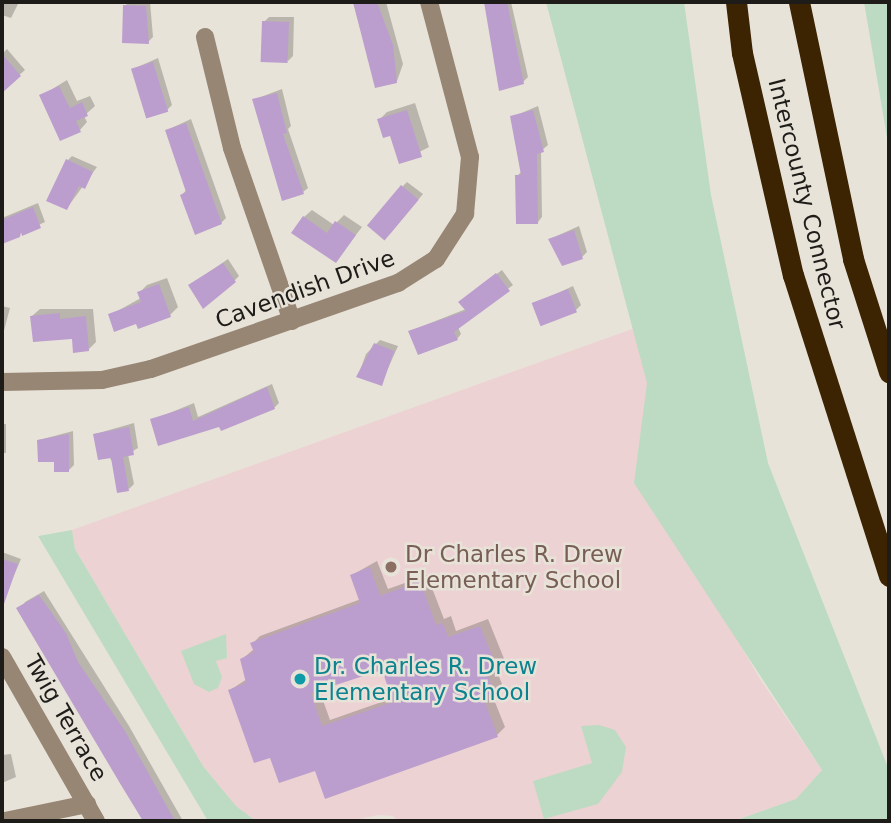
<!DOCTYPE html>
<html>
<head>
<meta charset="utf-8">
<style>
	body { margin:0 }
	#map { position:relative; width:891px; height:823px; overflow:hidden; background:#e8e3d9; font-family:"DejaVu Sans",sans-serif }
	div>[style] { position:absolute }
	.education>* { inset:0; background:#edd2d3 }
	.green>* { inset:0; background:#bddbc3 }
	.shadow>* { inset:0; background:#0003; transform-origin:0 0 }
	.building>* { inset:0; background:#bb9ecd; transform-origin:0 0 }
	.minor>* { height:18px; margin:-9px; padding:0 9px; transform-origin:9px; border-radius:9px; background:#978674 }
	.highway>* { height:21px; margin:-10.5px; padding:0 10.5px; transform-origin:10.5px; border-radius:10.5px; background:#3c2302 }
	.dots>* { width:19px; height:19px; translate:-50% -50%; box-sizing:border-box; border:4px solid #e8e3d9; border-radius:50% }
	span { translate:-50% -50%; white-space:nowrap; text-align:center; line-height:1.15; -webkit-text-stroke:5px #e8e3d9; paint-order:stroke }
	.street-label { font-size:23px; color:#1e1c18 }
	.education-label { font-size:23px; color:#785e54 }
	.left { translate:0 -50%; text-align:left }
	.culture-label { font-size:23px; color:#0d838f }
	.frame { position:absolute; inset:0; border:4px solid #1e1c18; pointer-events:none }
</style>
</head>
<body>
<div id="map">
	<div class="education">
		<i style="clip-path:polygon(635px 328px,709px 591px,760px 679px,822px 770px,796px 799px,734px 821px,398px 821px,393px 816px,378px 815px,350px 821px,256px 821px,236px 806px,203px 766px,75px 549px,72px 530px)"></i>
	</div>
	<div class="green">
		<i style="clip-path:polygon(546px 2px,684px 2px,711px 195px,768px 463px,889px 770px,889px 821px,734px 821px,796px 799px,822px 770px,634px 483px,647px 383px)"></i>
		<i style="clip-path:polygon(864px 2px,889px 2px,889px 149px)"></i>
		<i style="clip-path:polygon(72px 530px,75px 549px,203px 766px,236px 806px,256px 821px,208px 821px,38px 536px)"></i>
		<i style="clip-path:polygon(226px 634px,227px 658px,216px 661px,222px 677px,218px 688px,209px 692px,194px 684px,181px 651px)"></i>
		<i style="clip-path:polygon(599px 725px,615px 730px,626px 747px,622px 772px,598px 804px,544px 819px,533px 781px,592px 763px,581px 726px)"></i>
	</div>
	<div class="shadow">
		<i style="clip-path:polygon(2px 2px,19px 2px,11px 18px,2px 15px)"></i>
		<i style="clip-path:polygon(129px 2px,150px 2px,153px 37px,148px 42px,125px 6px)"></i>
		<i style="clip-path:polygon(353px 2px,386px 2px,403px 64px,397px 81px,376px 86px)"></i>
		<i style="clip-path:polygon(485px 2px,511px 2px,528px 77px,523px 82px,500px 88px)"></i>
		<i style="clip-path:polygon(269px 17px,294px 17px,293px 56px,288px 61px,264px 22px)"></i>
		<i style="clip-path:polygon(7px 49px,25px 70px,2px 90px,2px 54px)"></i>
		<i style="clip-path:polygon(158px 58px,172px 105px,167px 110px,133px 69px)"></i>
		<i style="clip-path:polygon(67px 80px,77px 101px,90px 96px,95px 106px,84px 116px,87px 122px,80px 130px,41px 96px)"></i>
		<i style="clip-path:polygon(282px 89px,291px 126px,288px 129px,308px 188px,303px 192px,253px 100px)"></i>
		<i style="clip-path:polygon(415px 103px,429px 147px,400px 162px,392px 134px,379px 120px,387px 112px)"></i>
		<i style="clip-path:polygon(538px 106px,548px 145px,541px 151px,542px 217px,538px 222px,517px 176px,522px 171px,512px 117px)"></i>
		<i style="clip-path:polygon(191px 119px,226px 218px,221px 223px,182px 195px,187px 189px,167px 130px)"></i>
		<i style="clip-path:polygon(72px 156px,97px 167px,67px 208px,68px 160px)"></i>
		<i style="clip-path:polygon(407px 182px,423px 194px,390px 234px,403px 186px)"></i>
		<i style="clip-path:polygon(38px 203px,45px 222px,2px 242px,2px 218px)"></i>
		<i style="clip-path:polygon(312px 210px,334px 225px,344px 215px,362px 227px,336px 261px,304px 217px)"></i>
		<i style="clip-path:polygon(579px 226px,587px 252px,582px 257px,550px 239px)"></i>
		<i style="clip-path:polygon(228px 259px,239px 276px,234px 281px,190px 285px)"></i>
		<i style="clip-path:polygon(502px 270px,513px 285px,458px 327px,461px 334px,457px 339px,410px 331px,466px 309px,466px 297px)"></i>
		<i style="clip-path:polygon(167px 278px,178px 307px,170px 315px,110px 315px,141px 298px,139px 293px,147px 285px)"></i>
		<i style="clip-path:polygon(573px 286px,581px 305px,576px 310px,534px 304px)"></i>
		<i style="clip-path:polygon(2px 306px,10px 308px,2px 338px)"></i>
		<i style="clip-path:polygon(40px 309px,93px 309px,96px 342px,88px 350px,73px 337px,32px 316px)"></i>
		<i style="clip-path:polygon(380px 340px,398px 346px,381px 384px,358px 376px,366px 354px)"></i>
		<i style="clip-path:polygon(272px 384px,279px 403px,274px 408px,220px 425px,152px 420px,194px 403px,198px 417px)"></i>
		<i style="clip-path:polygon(134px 423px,138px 448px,128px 454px,134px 484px,129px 489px,95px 434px)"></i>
		<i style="left:2px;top:424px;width:4px;height:29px"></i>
		<i style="clip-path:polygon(73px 431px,74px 465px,69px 470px,39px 440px)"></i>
		<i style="clip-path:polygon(2px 552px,21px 559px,9px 587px,2px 585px)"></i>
		<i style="clip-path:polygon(evenodd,377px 561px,388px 589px,427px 575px,444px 619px,451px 616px,456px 631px,488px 619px,505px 661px,496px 669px,502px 684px,491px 692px,505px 727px,497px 735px,316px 768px,271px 756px,230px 690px,247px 679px,241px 660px,254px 649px,252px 644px,260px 636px,361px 599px,352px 575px,377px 561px,383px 667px,393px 698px,330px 720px,319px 689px,383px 667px)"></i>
		<i style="clip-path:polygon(44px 591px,129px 726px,183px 821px,146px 821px,20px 612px,25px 602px)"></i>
		<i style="clip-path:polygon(11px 754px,16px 777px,2px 783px,2px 755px)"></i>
	</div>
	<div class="building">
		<i style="clip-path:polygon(353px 2px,377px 2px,393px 45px,397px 83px,375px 88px)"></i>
		<i style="clip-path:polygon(484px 2px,507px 2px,524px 84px,499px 91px)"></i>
		<i style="clip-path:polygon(123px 5px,146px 6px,149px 44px,122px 43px)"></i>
		<i style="left:262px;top:21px;width:27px;height:41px;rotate:2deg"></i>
		<i style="clip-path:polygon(2px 54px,21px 76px,2px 93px)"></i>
		<i style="left:153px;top:62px;width:52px;height:23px;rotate:73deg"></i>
		<i style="clip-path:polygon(59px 86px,70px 108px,82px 102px,88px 116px,76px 121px,81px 132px,60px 141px,39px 95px)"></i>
		<i style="clip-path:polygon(277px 93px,287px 133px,283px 134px,304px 194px,282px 201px,252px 99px)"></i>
		<i style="clip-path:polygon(407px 110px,422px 157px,399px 164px,390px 136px,383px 138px,377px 119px)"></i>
		<i style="clip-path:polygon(533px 110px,544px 152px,537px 154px,538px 224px,516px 224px,515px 175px,521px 175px,510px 116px)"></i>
		<i style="clip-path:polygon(186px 123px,222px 224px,195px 235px,180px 195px,186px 192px,165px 130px)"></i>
		<i style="clip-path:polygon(66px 159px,93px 172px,85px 189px,79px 186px,67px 210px,46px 201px)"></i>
		<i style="left:401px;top:185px;width:23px;height:53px;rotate:40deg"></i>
		<i style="clip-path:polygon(33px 207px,41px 228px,22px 236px,21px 232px,20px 237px,2px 244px,2px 220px)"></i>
		<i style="clip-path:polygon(303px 216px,327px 233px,335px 221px,356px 235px,336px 263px,291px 233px)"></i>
		<i style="clip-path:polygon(574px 230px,583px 259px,562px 266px,548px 239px)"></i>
		<i style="clip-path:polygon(223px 263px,236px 282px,203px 309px,188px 285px)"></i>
		<i style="clip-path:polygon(496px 273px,510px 291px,454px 332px,458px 340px,418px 355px,408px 331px,466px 311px,458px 302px)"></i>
		<i style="clip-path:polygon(159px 284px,171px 317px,138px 329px,136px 324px,114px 332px,108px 314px,141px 302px,137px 292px)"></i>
		<i style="left:568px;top:289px;width:25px;height:39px;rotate:69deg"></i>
		<i style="clip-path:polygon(60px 313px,60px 319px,86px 316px,89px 351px,73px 353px,72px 339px,33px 342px,30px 316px)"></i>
		<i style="clip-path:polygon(374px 343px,394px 351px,382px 386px,356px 377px)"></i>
		<i style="clip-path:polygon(267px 387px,275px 409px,221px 431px,219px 427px,158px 446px,150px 419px,189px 407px,193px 421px)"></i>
		<i style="clip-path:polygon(129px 427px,134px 455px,123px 457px,129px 491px,117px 493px,111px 458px,98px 460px,93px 434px)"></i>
		<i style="clip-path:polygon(69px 434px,69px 472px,54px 472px,54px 462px,38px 462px,37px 440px)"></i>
		<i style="clip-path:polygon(2px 559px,18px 564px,4px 604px,2px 603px)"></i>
		<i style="clip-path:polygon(evenodd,370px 567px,380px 596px,420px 581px,436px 625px,443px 623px,448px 637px,480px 626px,498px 670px,487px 674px,495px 693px,483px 697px,498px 737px,325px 799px,315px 771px,279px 783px,270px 758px,254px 763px,228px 690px,246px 683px,240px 659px,254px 652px,250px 643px,360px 603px,350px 575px,370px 567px,382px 670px,393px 702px,322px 726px,311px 693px,382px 670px)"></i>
		<i style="clip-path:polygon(39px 595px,66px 633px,78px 662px,125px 731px,175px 821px,143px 821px,121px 785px,16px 608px)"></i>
	</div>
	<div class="minor">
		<i style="left:205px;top:37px;width:114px;rotate:76.3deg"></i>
		<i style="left:232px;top:148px;width:183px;rotate:70.9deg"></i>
		<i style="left:2px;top:382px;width:100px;rotate:-1.1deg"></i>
		<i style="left:102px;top:380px;width:50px;rotate:-12.7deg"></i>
		<i style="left:151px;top:369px;width:262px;rotate:-19.2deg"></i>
		<i style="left:398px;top:283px;width:45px;rotate:-32.3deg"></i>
		<i style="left:436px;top:259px;width:54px;rotate:-57.2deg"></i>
		<i style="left:465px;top:214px;width:57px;rotate:-85deg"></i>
		<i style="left:470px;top:157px;width:160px;rotate:-104.8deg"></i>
		<i style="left:2px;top:657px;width:189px;rotate:60.2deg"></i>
		<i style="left:5px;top:821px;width:84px;rotate:-11.7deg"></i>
	</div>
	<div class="highway">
		<i style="left:736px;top:2px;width:51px;rotate:83.3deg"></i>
		<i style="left:742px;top:53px;width:228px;rotate:77.1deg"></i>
		<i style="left:793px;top:275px;width:316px;rotate:72.3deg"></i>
		<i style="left:799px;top:2px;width:263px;rotate:78.1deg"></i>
		<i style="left:853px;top:259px;width:119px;rotate:72.3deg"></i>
	</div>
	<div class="dots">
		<i style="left:391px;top:567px;background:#8d6e63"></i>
		<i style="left:300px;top:679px;background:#0f9aa8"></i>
	</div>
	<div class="street-label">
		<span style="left:807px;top:204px;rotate:76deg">Intercounty Connector</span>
		<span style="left:305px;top:289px;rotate:-20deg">Cavendish Drive</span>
		<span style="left:66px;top:718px;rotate:60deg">Twig Terrace</span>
	</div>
	<div class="education-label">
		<span class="left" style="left:405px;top:567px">Dr Charles R. Drew<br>Elementary School</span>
	</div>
	<div class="culture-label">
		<span class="left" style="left:314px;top:679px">Dr. Charles R. Drew<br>Elementary School</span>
	</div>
	<div class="frame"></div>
</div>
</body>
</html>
